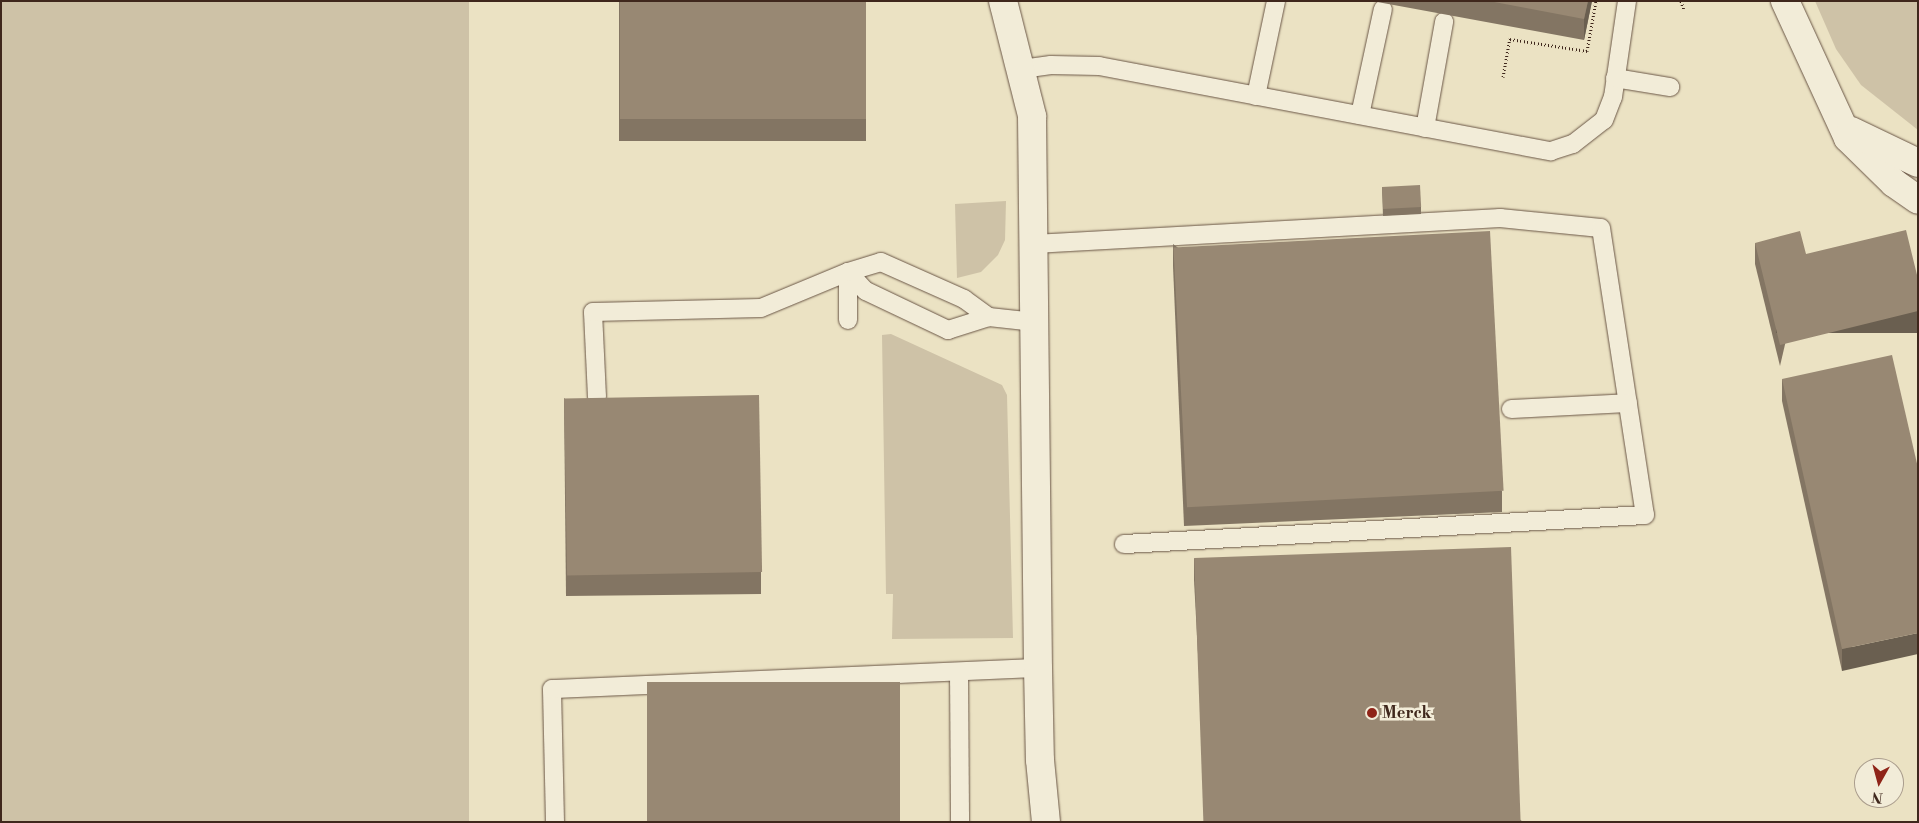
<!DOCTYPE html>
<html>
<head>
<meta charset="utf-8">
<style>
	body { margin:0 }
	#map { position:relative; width:1919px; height:823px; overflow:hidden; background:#ebe2c3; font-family:"Libre Bodoni",serif }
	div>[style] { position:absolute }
	.green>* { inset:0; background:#cec2a7; transform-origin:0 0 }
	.path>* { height:3px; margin-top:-1.5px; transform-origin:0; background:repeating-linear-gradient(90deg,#3f271c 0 1px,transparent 0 3.5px) }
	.roads { filter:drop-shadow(0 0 1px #6a5646) drop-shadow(0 0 1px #6a5646) }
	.lane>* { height:18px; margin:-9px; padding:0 9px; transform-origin:9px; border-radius:9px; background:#f2ecd8 }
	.street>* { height:28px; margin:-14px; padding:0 14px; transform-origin:14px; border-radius:14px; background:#f2ecd8 }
	.wall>* { inset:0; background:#837563; transform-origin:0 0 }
	.shaded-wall>* { inset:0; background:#6a5f50; transform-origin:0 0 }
	.building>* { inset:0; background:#988873; transform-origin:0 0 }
	.dots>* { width:14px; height:14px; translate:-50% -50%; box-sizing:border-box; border:2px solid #f2ecd8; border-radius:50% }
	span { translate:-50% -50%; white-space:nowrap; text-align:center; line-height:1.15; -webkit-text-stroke:5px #f2ecd8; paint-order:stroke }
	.poi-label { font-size:16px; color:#3f271c; font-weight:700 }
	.left { translate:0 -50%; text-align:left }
	.frame { position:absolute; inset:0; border:2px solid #3f271c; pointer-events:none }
	.north { position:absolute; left:1854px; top:758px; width:50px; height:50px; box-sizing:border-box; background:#f2ecd8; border:1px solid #aa9d8d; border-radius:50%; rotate:187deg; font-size:14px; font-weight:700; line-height:20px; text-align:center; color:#3f271c }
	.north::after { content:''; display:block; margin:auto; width:18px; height:22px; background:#8f2418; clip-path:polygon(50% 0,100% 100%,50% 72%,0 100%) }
</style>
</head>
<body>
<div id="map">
	<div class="green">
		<i style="left:1px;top:1px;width:468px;height:821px"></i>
		<i style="clip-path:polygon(1815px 1px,1918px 1px,1918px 130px,1861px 85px,1836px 49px)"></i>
		<i style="clip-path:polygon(1006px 201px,1005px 240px,998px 255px,981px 272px,957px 278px,955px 204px)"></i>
		<i style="clip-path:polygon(891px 334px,1002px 385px,1007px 395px,1013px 638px,892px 639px,893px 594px,886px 594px,882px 335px)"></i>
	</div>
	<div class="path">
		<i style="left:1681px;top:1px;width:9px;rotate:72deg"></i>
		<i style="left:1503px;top:77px;width:39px;rotate:-80deg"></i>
		<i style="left:1510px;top:39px;width:78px;rotate:8.9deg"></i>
		<i style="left:1587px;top:51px;width:51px;rotate:-79.8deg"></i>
	</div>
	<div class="roads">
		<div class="lane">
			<i style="left:1022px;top:69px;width:29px;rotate:-8deg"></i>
			<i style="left:1051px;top:65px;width:48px;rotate:1.2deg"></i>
			<i style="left:1099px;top:66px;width:460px;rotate:10.7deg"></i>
			<i style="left:1551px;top:151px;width:23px;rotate:-18deg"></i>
			<i style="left:1573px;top:144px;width:39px;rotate:-38deg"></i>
			<i style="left:1604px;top:120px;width:25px;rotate:-69deg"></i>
			<i style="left:1613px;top:97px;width:97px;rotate:-81.7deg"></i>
			<i style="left:1615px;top:78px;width:56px;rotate:9.3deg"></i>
			<i style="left:1256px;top:96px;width:97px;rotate:-78.1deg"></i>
			<i style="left:1360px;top:115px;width:108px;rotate:-77.8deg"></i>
			<i style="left:1425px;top:128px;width:108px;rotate:-79.8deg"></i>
			<i style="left:1034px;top:244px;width:467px;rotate:-3.2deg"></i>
			<i style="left:1500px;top:218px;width:101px;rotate:5.7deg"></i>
			<i style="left:1601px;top:228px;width:290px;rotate:81.3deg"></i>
			<i style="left:1645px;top:515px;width:522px;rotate:176.81deg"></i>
			<i style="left:848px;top:272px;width:26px;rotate:47deg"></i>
			<i style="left:866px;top:291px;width:91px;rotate:25.4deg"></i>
			<i style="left:948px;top:330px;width:43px;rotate:-17.6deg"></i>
			<i style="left:989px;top:317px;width:46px;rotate:6.2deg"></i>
			<i style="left:848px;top:272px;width:48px;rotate:90deg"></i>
			<i style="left:597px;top:397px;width:85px;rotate:-92.7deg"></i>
			<i style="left:593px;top:312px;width:168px;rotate:-1.4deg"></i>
			<i style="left:761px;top:308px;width:94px;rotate:-22.5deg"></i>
			<i style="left:848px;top:272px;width:34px;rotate:-17deg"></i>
			<i style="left:881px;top:262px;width:91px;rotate:24deg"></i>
			<i style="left:964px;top:299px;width:31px;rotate:36deg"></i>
			<i style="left:1511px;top:409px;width:117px;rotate:-2.9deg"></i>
			<i style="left:959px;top:672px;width:150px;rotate:89.6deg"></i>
			<i style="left:555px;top:822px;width:133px;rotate:-91.3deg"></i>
			<i style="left:552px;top:689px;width:486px;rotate:-2.5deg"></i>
		</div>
		<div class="street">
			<i style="left:1003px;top:1px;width:119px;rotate:75.8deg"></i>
			<i style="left:1032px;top:116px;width:552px;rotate:89.38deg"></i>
			<i style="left:1038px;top:668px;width:92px;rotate:88.8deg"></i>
			<i style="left:1040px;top:760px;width:62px;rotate:84.5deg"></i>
			<i style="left:1785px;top:1px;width:151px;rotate:65.3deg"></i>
			<i style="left:1848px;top:138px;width:64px;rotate:44.4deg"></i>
			<i style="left:1894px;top:183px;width:29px;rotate:35deg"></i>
			<i style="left:1851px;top:131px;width:74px;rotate:25.5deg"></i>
		</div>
	</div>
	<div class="wall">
		<i style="left:619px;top:1px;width:247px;height:140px"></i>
		<i style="clip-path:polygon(1372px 1px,1592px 1px,1584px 40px)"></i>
		<i style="clip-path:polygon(1382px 187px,1421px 207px,1421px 214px,1383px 216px)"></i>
		<i style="clip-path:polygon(1755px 243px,1806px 254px,1780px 366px,1755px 264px)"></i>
		<i style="clip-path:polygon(1173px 244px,1502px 491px,1502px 512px,1184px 526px,1173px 266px)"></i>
		<i style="clip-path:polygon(1782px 379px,1918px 468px,1842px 671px,1782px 401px)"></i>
		<i style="clip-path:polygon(564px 398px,761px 572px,761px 594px,566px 596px)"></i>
		<i style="clip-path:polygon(1194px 558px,1523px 822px,1207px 822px,1194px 580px)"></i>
	</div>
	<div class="shaded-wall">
		<i style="clip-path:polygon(1588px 1px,1592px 1px,1584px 40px,1584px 19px)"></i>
		<i style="left:1918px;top:311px;width:22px;height:142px;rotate:90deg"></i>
		<i style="clip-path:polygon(1918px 633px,1918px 654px,1842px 671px,1842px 649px)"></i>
	</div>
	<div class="building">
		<i style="left:620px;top:1px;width:246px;height:118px"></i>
		<i style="clip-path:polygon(1489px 1px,1588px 1px,1584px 19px)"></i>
		<i style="left:1420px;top:185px;width:22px;height:38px;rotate:87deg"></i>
		<i style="clip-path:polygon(1906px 230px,1918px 279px,1918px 311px,1780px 345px,1755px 243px,1800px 231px,1806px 254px)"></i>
		<i style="left:1490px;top:231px;width:260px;height:317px;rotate:87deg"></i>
		<i style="clip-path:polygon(1892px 355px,1918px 468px,1918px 633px,1842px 649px,1782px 379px)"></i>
		<i style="left:759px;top:395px;width:177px;height:195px;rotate:89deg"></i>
		<i style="left:1511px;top:547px;width:275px;height:317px;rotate:88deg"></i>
		<i style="left:900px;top:682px;width:140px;height:253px;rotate:90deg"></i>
	</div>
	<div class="dots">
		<i style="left:1372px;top:713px;background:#8f2418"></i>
	</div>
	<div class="poi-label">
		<span class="left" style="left:1382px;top:713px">Merck</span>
	</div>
	<div class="frame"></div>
	<div class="north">N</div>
</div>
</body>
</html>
